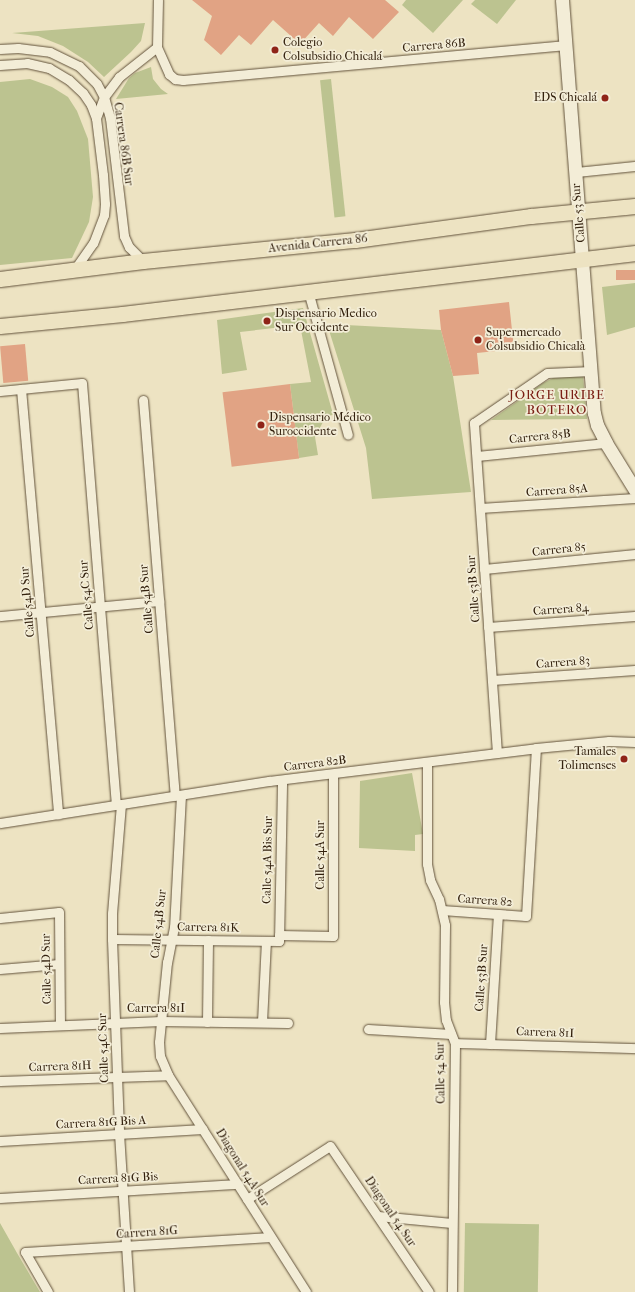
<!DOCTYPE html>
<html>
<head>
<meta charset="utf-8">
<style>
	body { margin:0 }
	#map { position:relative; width:635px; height:1292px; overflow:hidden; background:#ede3c2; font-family:"IM FELL French Canon",serif }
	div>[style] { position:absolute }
	.green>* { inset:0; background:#bcc390; transform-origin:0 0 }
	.building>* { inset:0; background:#e1a384; transform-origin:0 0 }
	.roads { filter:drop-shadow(0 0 1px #62523b) drop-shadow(0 0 1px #62523b) }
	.street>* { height:9px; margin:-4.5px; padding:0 4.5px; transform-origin:4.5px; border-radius:4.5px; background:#f3edd7 }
	.secondary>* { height:13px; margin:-6.5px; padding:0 6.5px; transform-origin:6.5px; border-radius:6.5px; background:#f3edd7 }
	.primary>* { height:15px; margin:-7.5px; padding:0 7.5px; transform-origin:7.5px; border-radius:7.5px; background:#ede3c2 }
	.dots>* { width:11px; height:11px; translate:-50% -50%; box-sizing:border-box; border:2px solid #f3edd7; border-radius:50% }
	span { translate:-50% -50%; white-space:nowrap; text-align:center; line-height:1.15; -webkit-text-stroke:3.5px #f3edd7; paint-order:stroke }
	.poi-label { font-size:12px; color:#33210e }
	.left { translate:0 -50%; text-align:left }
	.right { translate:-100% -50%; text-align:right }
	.street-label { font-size:12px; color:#33210e }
	.neighbourhood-label { font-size:13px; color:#7a1f14; letter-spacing:1px }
</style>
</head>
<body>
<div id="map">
	<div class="green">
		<i style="clip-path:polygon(406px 0,463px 0,433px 33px,402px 5px)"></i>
		<i style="clip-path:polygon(475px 0,516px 0,497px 24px,471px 4px)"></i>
		<i style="clip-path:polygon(145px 23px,141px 41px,131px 52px,104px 77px,88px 62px,63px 46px,38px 36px,12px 33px)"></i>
		<i style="clip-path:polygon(151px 67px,153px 79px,161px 89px,168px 94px,116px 99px,129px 78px,135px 73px)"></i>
		<i style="clip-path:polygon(30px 79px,52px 87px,68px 97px,77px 111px,88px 139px,93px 197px,89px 222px,72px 258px,0 265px,0 82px)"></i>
		<i style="left:331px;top:79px;width:138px;height:11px;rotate:84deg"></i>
		<i style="clip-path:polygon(635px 283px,635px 327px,607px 335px,602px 287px)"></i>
		<i style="clip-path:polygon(303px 308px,333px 414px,323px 422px,315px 437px,318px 455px,299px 458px,290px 384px,311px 382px,300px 325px,240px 332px,247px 370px,222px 374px,217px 320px)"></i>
		<i style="clip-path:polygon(327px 324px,441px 330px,453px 376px,471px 492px,372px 499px,366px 448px)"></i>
		<i style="clip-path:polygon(557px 376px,583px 376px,587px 419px,491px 420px,543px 383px)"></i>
		<i style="clip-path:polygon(412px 773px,423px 834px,415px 835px,415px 851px,359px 848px,360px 781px)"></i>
		<i style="clip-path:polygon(0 1223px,17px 1253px,40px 1292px,0 1292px)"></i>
		<i style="left:465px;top:1223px;width:74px;height:69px;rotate:1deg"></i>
	</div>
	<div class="building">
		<i style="clip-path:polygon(192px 0,385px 0,399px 12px,373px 39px,349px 17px,333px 36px,319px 23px,300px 44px,273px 20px,251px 45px,239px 35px,221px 55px,204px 40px,212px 16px)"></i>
		<i style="left:635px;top:270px;width:10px;height:19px;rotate:90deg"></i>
		<i style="clip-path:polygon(509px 302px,514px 349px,477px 353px,479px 374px,453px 376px,441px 330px,439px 310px)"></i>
		<i style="left:25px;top:344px;width:37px;height:25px;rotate:85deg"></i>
		<i style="left:290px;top:384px;width:75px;height:68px;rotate:83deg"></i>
	</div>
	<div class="roads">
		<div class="street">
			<i style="left:157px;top:47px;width:30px;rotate:66deg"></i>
			<i style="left:169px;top:74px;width:8px;rotate:40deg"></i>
			<i style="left:175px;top:79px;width:8px;rotate:7deg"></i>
			<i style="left:183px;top:80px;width:385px;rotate:-5.2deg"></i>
			<i style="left:157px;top:47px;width:47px;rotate:-88.8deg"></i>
			<i style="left:0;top:49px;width:18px;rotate:-3deg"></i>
			<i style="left:18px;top:48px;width:32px;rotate:7deg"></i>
			<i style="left:50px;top:52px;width:32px;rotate:26deg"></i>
			<i style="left:79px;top:66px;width:25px;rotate:45deg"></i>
			<i style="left:97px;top:84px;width:15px;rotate:62deg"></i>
			<i style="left:104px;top:97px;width:22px;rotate:74deg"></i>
			<i style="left:110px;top:118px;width:119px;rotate:83.2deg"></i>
			<i style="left:124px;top:236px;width:12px;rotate:66deg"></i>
			<i style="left:129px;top:247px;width:20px;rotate:45deg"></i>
			<i style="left:0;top:65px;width:27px;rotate:-4deg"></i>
			<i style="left:27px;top:63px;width:23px;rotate:13deg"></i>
			<i style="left:49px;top:68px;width:23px;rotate:31deg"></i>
			<i style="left:69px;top:80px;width:19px;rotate:43deg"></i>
			<i style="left:83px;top:93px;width:14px;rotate:56deg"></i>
			<i style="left:91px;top:105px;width:14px;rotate:69deg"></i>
			<i style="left:96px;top:118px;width:57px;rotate:83deg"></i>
			<i style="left:103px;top:175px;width:29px;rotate:86deg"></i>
			<i style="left:105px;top:204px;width:11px;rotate:95deg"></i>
			<i style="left:104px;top:215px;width:30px;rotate:111deg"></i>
			<i style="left:93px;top:243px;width:32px;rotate:125deg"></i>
			<i style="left:96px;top:118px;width:22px;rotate:-69deg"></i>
			<i style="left:104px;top:97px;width:25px;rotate:-53deg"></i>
			<i style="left:119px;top:77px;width:48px;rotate:-38.3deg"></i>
			<i style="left:576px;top:172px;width:59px;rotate:-5.8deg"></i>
			<i style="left:308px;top:291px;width:149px;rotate:74.5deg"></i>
			<i style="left:21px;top:389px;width:427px;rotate:85deg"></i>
			<i style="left:0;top:391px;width:82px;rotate:-5.6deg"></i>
			<i style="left:82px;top:383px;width:423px;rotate:85.4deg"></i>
			<i style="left:143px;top:400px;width:397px;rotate:85.4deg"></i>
			<i style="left:477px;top:456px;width:130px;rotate:-5.8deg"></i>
			<i style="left:480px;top:508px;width:155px;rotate:-3.7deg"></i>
			<i style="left:484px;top:569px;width:152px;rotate:-5.7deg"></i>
			<i style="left:0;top:616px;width:160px;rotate:-5.4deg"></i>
			<i style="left:488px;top:627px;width:147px;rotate:-4.3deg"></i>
			<i style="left:492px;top:680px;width:143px;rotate:-4deg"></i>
			<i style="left:497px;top:753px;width:331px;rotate:-94deg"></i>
			<i style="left:474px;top:423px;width:88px;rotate:-34.4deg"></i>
			<i style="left:547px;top:373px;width:44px;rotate:-2.6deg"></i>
			<i style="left:427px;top:762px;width:102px;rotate:90deg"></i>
			<i style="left:427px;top:864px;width:16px;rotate:79deg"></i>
			<i style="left:430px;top:880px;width:21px;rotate:65deg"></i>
			<i style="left:439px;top:899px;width:27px;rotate:77deg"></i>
			<i style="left:445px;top:925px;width:77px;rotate:90.7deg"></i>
			<i style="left:444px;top:1002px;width:18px;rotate:84deg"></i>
			<i style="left:446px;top:1020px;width:25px;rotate:69deg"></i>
			<i style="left:455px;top:1043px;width:249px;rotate:90.7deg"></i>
			<i style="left:181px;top:795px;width:132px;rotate:93deg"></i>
			<i style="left:174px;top:927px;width:36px;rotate:101deg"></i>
			<i style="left:167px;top:962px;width:80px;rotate:95.7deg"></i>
			<i style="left:159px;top:1042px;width:14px;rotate:86deg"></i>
			<i style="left:160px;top:1056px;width:21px;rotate:67deg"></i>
			<i style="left:168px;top:1075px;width:257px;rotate:57.5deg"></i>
			<i style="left:121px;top:804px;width:110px;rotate:94.7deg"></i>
			<i style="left:112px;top:914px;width:25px;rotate:90deg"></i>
			<i style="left:112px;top:939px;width:194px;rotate:87.9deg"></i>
			<i style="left:119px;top:1133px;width:159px;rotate:86.4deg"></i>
			<i style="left:0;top:823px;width:272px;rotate:-8.9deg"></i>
			<i style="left:269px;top:781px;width:269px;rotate:-7deg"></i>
			<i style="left:536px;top:748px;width:73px;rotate:-5.5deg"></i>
			<i style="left:609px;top:741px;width:26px;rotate:2deg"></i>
			<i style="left:442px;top:910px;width:84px;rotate:4.1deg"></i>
			<i style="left:526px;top:916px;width:168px;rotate:-86.6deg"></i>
			<i style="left:0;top:918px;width:59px;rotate:-5.8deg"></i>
			<i style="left:59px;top:912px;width:113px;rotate:89.5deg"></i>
			<i style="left:279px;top:935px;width:54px;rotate:1.1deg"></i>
			<i style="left:333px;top:936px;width:162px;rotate:-90deg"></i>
			<i style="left:112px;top:939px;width:167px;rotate:0.7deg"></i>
			<i style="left:279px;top:941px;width:161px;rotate:-88.9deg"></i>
			<i style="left:0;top:969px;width:59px;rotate:-4.8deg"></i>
			<i style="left:207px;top:1022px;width:82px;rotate:-89.3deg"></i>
			<i style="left:262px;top:1022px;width:81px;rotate:-87.2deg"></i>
			<i style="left:0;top:1028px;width:161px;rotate:-2.5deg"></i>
			<i style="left:161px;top:1021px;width:127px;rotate:0.9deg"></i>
			<i style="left:368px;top:1029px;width:83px;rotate:3.4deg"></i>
			<i style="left:455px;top:1043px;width:180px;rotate:1.6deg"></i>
			<i style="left:490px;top:1044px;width:130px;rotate:-86.5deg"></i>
			<i style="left:0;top:1081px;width:168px;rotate:-2deg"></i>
			<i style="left:0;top:1141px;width:203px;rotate:-3.4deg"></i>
			<i style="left:0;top:1198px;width:238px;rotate:-3.4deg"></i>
			<i style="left:247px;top:1199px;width:98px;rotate:-32.6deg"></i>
			<i style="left:330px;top:1146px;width:176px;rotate:55.9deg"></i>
			<i style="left:378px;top:1216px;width:74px;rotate:5.4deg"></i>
			<i style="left:48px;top:1292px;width:46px;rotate:-119.9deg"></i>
			<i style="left:25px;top:1252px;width:246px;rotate:-3.5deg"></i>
		</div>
		<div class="secondary">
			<i style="left:562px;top:0;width:414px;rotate:85.6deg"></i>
			<i style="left:594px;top:413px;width:12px;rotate:76deg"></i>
			<i style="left:597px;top:425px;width:20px;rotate:63deg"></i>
			<i style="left:606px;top:443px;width:55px;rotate:58.3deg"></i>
		</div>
		<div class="primary">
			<i style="left:0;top:279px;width:144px;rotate:-7.2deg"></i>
			<i style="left:143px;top:261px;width:213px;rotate:-5.7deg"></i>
			<i style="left:355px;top:240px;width:178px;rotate:-7.8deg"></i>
			<i style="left:531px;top:216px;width:104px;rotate:-5.5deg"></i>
			<i style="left:0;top:326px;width:123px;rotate:-5.6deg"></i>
			<i style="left:122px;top:314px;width:517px;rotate:-6.78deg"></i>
		</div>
	</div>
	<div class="dots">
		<i style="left:275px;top:50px;background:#8f2418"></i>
		<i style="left:605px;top:98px;background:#8f2418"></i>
		<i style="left:267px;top:321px;background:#8f2418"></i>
		<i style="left:478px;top:340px;background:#8f2418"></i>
		<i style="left:261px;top:425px;background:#8f2418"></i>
		<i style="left:624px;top:759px;background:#8f2418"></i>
	</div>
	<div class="poi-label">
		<span class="left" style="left:283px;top:50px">Colegio<br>Colsubsidio Chicalá</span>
		<span class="right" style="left:597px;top:98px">EDS Chicalá</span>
		<span class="left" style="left:275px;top:321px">Dispensario Medico<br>Sur Occidente</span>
		<span class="left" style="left:486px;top:340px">Supermercado<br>Colsubsidio Chicalà</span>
		<span class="left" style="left:269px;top:425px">Dispensario Médico<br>Suroccidente</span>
		<span class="right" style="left:616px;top:759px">Tamales<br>Tolimenses</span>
	</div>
	<div class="street-label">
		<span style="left:434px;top:46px;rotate:-5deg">Carrera 86B</span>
		<span style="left:123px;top:144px;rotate:82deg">Carrera 86B Sur</span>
		<span style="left:579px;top:213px;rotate:-95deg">Calle 53 Sur</span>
		<span style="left:318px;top:244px;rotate:-6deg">Avenida Carrera 86</span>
		<span style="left:540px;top:437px;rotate:-6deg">Carrera 85B</span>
		<span style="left:557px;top:491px;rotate:-4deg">Carrera 85A</span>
		<span style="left:559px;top:550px;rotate:-6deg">Carrera 85</span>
		<span style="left:474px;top:589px;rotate:-94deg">Calle 53B Sur</span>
		<span style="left:87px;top:595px;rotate:-95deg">Calle 54C Sur</span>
		<span style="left:147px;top:599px;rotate:-95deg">Calle 54B Sur</span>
		<span style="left:28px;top:602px;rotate:-95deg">Calle 54D Sur</span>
		<span style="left:561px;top:610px;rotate:-4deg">Carrera 84</span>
		<span style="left:563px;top:663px;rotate:-4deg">Carrera 83</span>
		<span style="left:315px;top:764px;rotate:-7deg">Carrera 82B</span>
		<span style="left:321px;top:855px;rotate:-90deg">Calle 54A Sur</span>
		<span style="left:268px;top:860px;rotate:-89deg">Calle 54A Bis Sur</span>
		<span style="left:485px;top:901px;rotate:4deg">Carrera 82</span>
		<span style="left:159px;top:924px;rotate:-84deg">Calle 54B Sur</span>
		<span style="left:208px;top:928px;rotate:1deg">Carrera 81K</span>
		<span style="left:47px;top:969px;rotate:-91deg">Calle 54D Sur</span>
		<span style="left:482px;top:978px;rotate:-86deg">Calle 53B Sur</span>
		<span style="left:156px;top:1009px">Carrera 81I</span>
		<span style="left:545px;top:1033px;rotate:2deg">Carrera 81I</span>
		<span style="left:104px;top:1048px;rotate:-92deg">Calle 54C Sur</span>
		<span style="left:60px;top:1067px;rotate:-2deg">Carrera 81H</span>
		<span style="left:441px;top:1073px;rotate:-91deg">Calle 54 Sur</span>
		<span style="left:101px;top:1123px;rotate:-3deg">Carrera 81G Bis A</span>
		<span style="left:242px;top:1168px;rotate:58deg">Diagonal 54A Sur</span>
		<span style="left:118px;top:1179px;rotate:-3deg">Carrera 81G Bis</span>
		<span style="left:390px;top:1212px;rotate:56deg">Diagonal 54 Sur</span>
		<span style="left:147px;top:1233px;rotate:-4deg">Carrera 81G</span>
	</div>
	<div class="neighbourhood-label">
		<span style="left:557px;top:403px">JORGE URIBE<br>BOTERO</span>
	</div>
</div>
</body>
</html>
